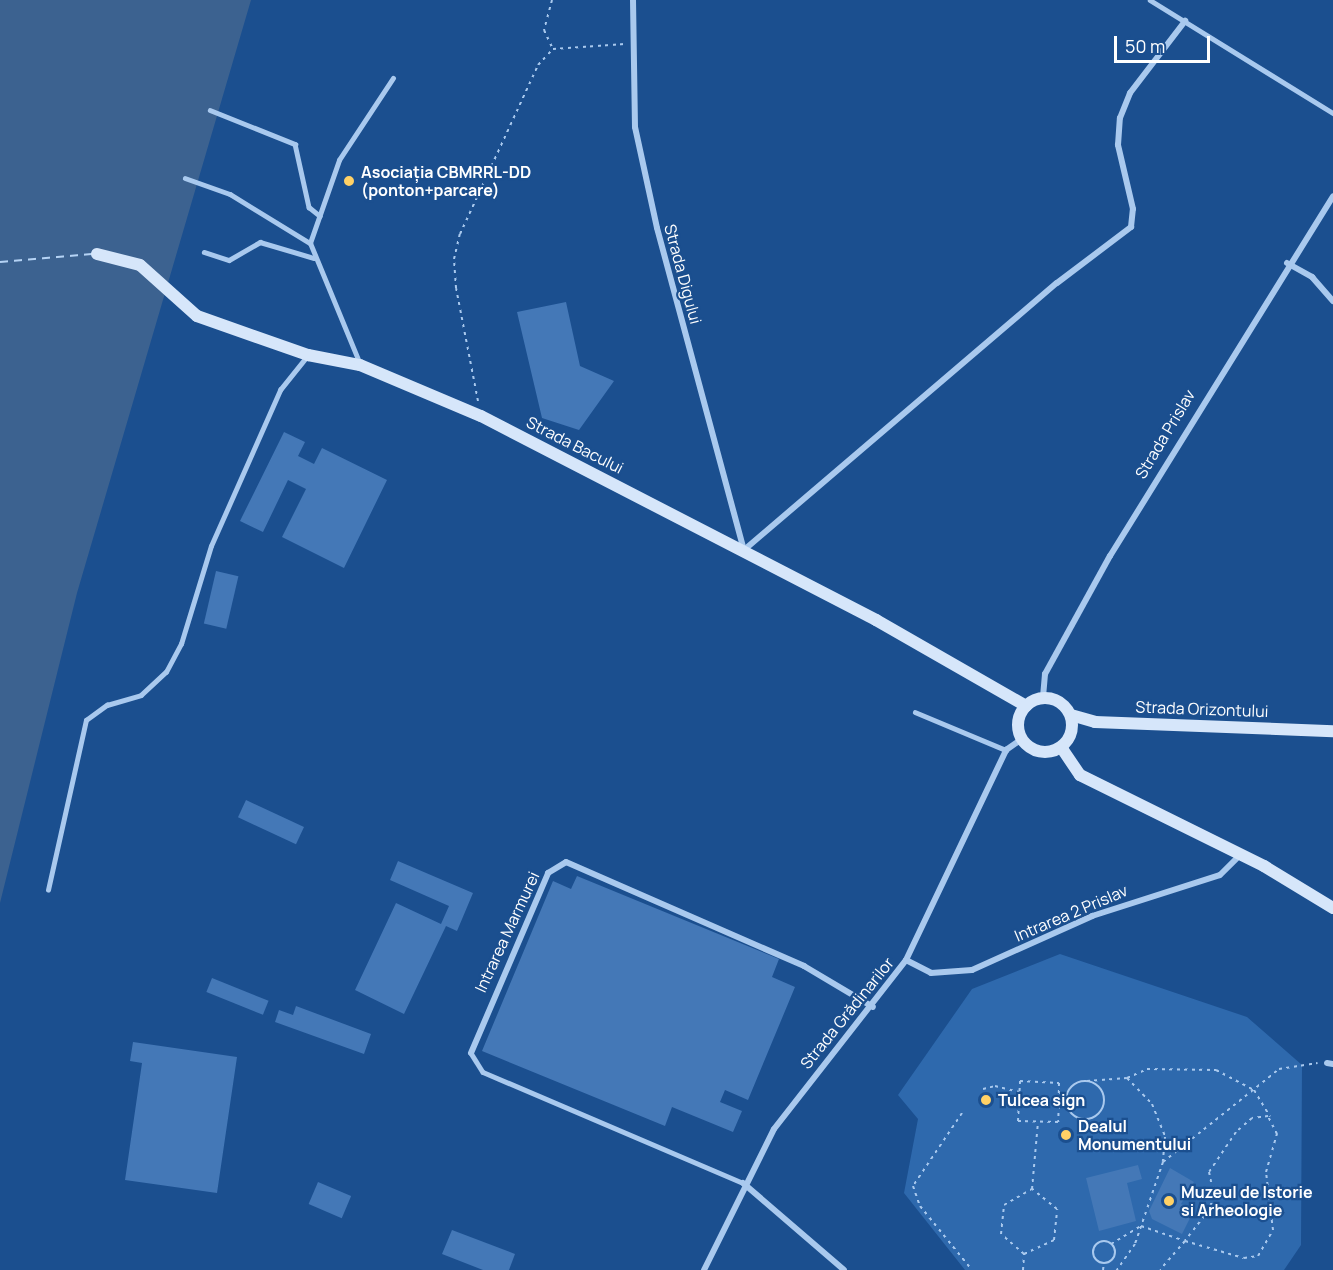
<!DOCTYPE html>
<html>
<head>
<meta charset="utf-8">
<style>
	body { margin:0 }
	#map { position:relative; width:1333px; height:1270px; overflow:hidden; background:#1b4f8f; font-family:Manrope,sans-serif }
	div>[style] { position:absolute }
	.green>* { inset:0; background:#2e69ad }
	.water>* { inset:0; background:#3c6290 }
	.ferry>* { height:1.5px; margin-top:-0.75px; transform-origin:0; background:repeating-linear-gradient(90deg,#b5d3f5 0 8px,transparent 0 14px) }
	.building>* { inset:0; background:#4478b7; transform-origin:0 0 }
	.path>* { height:2px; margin-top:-1px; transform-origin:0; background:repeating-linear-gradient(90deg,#a9c9ee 0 3px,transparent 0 7.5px) }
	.path>.ring { margin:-1px; padding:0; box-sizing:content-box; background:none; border:2px solid #a9c9ee; border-radius:50% }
	.lane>* { height:4.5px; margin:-2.25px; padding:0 2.25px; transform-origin:2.25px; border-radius:2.25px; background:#a9c9ee }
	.street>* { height:6px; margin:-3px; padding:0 3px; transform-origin:3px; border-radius:3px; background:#a9c9ee }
	.secondary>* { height:12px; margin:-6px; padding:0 6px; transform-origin:6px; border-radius:6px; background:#d6e6fa }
	.secondary>.ring { margin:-6px; padding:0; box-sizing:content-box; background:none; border:12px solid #d6e6fa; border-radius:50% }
	.dots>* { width:16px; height:16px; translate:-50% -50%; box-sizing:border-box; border:3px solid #1b4f8f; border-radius:50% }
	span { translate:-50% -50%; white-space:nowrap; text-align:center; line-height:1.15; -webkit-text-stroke:4.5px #1b4f8f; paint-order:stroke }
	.poi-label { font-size:16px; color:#fff; font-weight:700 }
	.left { translate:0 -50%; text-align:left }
	.street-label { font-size:16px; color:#fff }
	.scale { position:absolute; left:1114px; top:36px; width:96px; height:27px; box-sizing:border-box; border:3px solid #fff; border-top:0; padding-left:8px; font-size:18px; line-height:21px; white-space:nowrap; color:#fff; -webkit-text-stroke:4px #1b4f8f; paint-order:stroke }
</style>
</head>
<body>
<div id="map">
	<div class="green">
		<i style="clip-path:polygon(1060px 954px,1247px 1017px,1302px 1065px,1301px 1245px,1284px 1270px,965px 1270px,904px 1193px,918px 1119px,898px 1095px,972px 989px)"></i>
	</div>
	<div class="water">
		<i style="clip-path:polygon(0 0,251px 0,77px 593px,0 903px)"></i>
	</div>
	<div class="ferry">
		<i style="left:0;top:262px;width:92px;rotate:-5deg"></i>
	</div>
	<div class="building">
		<i style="clip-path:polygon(566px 302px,580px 366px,614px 381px,579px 430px,542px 418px,517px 312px)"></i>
		<i style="clip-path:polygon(284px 432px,305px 442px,298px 456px,314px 464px,322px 448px,387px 480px,344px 568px,282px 537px,306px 489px,288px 480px,263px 532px,240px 521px)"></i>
		<i style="left:216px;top:571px;width:23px;height:54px;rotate:13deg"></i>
		<i style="left:246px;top:800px;width:64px;height:19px;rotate:25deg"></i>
		<i style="clip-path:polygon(398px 861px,473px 893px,457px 931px,446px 926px,404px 1014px,355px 990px,396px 903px,441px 924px,449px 906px,390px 880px)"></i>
		<i style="clip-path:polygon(577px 876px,779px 959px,772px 977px,795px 987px,748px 1100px,725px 1090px,720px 1102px,742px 1111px,733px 1132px,672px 1107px,665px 1126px,482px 1051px,553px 881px,571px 889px)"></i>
		<i style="left:212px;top:978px;width:61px;height:15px;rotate:22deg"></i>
		<i style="clip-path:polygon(296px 1006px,371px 1034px,364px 1054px,275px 1022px,279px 1010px,293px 1015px)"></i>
		<i style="clip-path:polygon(133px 1042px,237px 1057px,217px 1193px,125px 1180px,142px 1063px,130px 1061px)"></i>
		<i style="clip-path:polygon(1138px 1165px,1142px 1179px,1127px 1183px,1136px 1221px,1099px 1231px,1086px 1178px)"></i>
		<i style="clip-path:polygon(1170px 1168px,1194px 1182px,1181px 1204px,1194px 1210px,1182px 1234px,1152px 1219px,1149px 1211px)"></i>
		<i style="left:318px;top:1182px;width:36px;height:24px;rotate:23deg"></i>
		<i style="clip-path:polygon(452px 1230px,515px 1254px,509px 1270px,483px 1270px,442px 1254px)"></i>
	</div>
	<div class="path">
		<i style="left:552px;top:0;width:31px;rotate:105deg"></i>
		<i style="left:544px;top:30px;width:21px;rotate:65deg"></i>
		<i style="left:478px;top:401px;width:115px;rotate:-101deg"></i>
		<i style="left:456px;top:288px;width:29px;rotate:-94deg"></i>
		<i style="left:454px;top:259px;width:26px;rotate:-77deg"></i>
		<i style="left:460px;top:234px;width:186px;rotate:-65.2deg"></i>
		<i style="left:538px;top:65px;width:22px;rotate:-47deg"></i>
		<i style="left:553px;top:49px;width:72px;rotate:-4deg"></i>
		<i style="left:1127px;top:1078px;width:22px;rotate:-24deg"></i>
		<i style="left:1147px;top:1069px;width:69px;rotate:0.8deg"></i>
		<i style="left:1216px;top:1070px;width:43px;rotate:27.8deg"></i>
		<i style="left:1254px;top:1090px;width:31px;rotate:59deg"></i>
		<i class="ring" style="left:1066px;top:1081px;width:36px;height:36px"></i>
		<i style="left:1020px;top:1081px;width:39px;rotate:3deg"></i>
		<i style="left:1059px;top:1083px;width:39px;rotate:91deg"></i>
		<i style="left:1058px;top:1122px;width:40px;rotate:-178.6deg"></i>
		<i style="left:1018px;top:1121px;width:40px;rotate:-87.1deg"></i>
		<i style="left:1087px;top:1081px;width:40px;rotate:-4.3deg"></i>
		<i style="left:1127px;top:1078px;width:36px;rotate:46deg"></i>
		<i style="left:1152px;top:1104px;width:35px;rotate:68deg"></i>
		<i style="left:1165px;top:1137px;width:25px;rotate:95deg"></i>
		<i style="left:1163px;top:1162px;width:87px;rotate:108.9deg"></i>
		<i style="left:1135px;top:1244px;width:32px;rotate:125deg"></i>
		<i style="left:983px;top:1089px;width:12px;rotate:-14deg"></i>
		<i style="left:995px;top:1086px;width:25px;rotate:14deg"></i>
		<i style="left:962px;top:1113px;width:88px;rotate:123.9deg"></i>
		<i style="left:913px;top:1186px;width:21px;rotate:71deg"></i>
		<i style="left:920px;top:1206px;width:82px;rotate:50.9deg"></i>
		<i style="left:1163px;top:1162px;width:149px;rotate:-38.7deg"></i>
		<i style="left:1279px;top:1069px;width:39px;rotate:-9deg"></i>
		<i class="ring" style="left:1093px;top:1241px;width:20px;height:20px"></i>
		<i style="left:1111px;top:1244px;width:35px;rotate:-31deg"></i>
		<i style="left:1141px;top:1226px;width:46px;rotate:18.8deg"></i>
		<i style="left:1185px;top:1241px;width:61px;rotate:16.1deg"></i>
		<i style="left:1244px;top:1258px;width:14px;rotate:-8deg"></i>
		<i style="left:1258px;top:1256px;width:30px;rotate:-60deg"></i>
		<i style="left:1273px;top:1230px;width:58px;rotate:-96.9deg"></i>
		<i style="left:1266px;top:1172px;width:40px;rotate:-74deg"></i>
		<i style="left:1277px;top:1134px;width:20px;rotate:-117deg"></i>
		<i style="left:1268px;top:1116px;width:16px;rotate:173deg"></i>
		<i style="left:1252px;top:1118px;width:21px;rotate:139deg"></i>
		<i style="left:1236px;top:1132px;width:48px;rotate:124deg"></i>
		<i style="left:1209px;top:1172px;width:25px;rotate:78deg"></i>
		<i style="left:1214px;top:1196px;width:15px;rotate:110deg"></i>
		<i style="left:1209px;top:1210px;width:39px;rotate:128deg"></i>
		<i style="left:1185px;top:1241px;width:38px;rotate:131deg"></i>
		<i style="left:1024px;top:1254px;width:30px;rotate:-139deg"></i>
		<i style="left:1001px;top:1234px;width:29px;rotate:-84deg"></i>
		<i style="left:1004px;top:1205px;width:32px;rotate:-30deg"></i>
		<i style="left:1023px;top:1270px;width:16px;rotate:-86deg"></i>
		<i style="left:1024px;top:1254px;width:33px;rotate:-25deg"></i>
		<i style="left:1054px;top:1240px;width:31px;rotate:-84deg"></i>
		<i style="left:1057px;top:1209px;width:32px;rotate:-141deg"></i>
		<i style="left:1032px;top:1189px;width:67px;rotate:-84.9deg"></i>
		<i style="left:1103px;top:1270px;width:7px;rotate:-82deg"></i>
	</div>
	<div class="lane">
		<i style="left:1150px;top:0;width:215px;rotate:31.7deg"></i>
		<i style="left:210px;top:110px;width:92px;rotate:21.8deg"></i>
		<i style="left:295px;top:144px;width:65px;rotate:77.5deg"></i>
		<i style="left:309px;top:207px;width:14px;rotate:39deg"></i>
		<i style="left:185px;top:178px;width:48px;rotate:19.6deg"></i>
		<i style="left:230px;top:194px;width:94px;rotate:31.5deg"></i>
		<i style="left:204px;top:252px;width:26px;rotate:18deg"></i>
		<i style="left:229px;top:260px;width:36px;rotate:-30deg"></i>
		<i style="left:260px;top:242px;width:56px;rotate:16.5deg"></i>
		<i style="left:359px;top:362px;width:129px;rotate:-112.4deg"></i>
		<i style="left:310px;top:243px;width:88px;rotate:-70.7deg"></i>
		<i style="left:339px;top:160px;width:98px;rotate:-56.6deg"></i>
		<i style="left:915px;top:712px;width:99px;rotate:22.7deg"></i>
		<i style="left:48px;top:890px;width:174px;rotate:-77.4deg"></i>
		<i style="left:86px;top:720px;width:26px;rotate:-36deg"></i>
		<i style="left:107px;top:705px;width:35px;rotate:-16deg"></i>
		<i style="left:141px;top:695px;width:34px;rotate:-43deg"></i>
		<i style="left:166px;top:672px;width:32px;rotate:-62deg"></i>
		<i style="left:181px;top:644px;width:102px;rotate:-73deg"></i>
		<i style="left:211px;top:546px;width:171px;rotate:-66.1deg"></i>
		<i style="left:280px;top:390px;width:45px;rotate:-51.3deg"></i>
		<i style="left:471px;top:1053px;width:22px;rotate:58deg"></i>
		<i style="left:483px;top:1072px;width:283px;rotate:23.1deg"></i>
	</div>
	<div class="street">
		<i style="left:633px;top:0;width:127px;rotate:89.1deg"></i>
		<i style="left:635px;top:127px;width:103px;rotate:77.7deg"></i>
		<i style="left:657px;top:228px;width:334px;rotate:74.9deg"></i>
		<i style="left:744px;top:550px;width:411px;rotate:-40.5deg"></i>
		<i style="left:1057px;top:283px;width:93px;rotate:-37.1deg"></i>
		<i style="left:1131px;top:227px;width:18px;rotate:-84deg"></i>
		<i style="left:1133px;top:209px;width:66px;rotate:-103.2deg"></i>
		<i style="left:1118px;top:145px;width:27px;rotate:-86deg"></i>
		<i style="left:1120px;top:118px;width:27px;rotate:-68deg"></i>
		<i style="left:1130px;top:93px;width:91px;rotate:-52.6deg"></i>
		<i style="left:1287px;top:263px;width:29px;rotate:29deg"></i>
		<i style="left:1312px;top:277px;width:32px;rotate:49deg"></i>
		<i style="left:1043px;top:697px;width:23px;rotate:-85deg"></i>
		<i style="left:1045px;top:674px;width:135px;rotate:-61.2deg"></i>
		<i style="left:1110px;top:556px;width:423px;rotate:-58.2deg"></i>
		<i style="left:906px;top:960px;width:28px;rotate:27deg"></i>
		<i style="left:931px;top:973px;width:41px;rotate:-4.2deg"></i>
		<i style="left:972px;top:970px;width:132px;rotate:-24.2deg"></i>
		<i style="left:1092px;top:916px;width:134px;rotate:-17.8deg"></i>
		<i style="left:1220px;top:875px;width:30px;rotate:-45deg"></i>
		<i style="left:471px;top:1053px;width:196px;rotate:-66.8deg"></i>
		<i style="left:548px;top:873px;width:21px;rotate:-31deg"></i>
		<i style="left:566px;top:862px;width:260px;rotate:23.6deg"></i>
		<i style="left:804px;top:966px;width:80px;rotate:30.7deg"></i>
		<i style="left:1327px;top:1063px;width:6px;rotate:9deg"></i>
		<i style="left:743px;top:1183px;width:133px;rotate:40.7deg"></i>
		<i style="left:704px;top:1270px;width:157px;rotate:-63.6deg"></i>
		<i style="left:774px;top:1129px;width:214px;rotate:-52deg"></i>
		<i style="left:906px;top:960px;width:233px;rotate:-64.5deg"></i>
		<i style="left:1006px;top:750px;width:19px;rotate:-35deg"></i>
	</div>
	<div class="secondary">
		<i style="left:97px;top:254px;width:44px;rotate:14.3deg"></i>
		<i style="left:140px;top:265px;width:76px;rotate:41.8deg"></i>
		<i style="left:197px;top:316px;width:118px;rotate:19.4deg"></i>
		<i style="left:308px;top:355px;width:53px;rotate:10.9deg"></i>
		<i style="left:360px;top:365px;width:131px;rotate:22.9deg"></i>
		<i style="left:481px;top:416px;width:445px;rotate:27.3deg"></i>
		<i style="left:876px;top:620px;width:173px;rotate:29.8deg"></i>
		<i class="ring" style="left:1018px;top:698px;width:42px;height:42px"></i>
		<i style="left:1071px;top:715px;width:25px;rotate:16deg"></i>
		<i style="left:1095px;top:722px;width:238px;rotate:2.2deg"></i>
		<i style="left:1061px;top:747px;width:34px;rotate:56deg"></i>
		<i style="left:1080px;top:775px;width:205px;rotate:26.3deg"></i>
		<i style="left:1264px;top:866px;width:81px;rotate:31.3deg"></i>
	</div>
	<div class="dots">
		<i style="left:349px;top:181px;background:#ffd166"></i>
		<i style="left:986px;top:1100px;background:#ffd166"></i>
		<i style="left:1066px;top:1135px;background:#ffd166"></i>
		<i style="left:1169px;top:1201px;background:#ffd166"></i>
	</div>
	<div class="poi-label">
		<span class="left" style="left:361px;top:181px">Asociația CBMRRL-DD<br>(ponton+parcare)</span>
		<span class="left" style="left:998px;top:1100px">Tulcea sign</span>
		<span class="left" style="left:1078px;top:1135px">Dealul<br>Monumentului</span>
		<span class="left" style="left:1181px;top:1201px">Muzeul de Istorie<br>si Arheologie</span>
	</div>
	<div class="street-label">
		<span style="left:683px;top:274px;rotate:75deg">Strada Digului</span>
		<span style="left:1165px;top:434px;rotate:-59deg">Strada Prislav</span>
		<span style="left:575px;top:445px;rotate:27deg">Strada Bacului</span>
		<span style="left:1202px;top:709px;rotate:2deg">Strada Orizontului</span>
		<span style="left:1071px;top:913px;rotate:-23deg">Intrarea 2 Prislav</span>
		<span style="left:507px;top:932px;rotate:-65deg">Intrarea Marmurei</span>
		<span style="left:847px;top:1013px;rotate:-51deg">Strada Grădinarilor</span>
	</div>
	<div class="scale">50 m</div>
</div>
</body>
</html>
